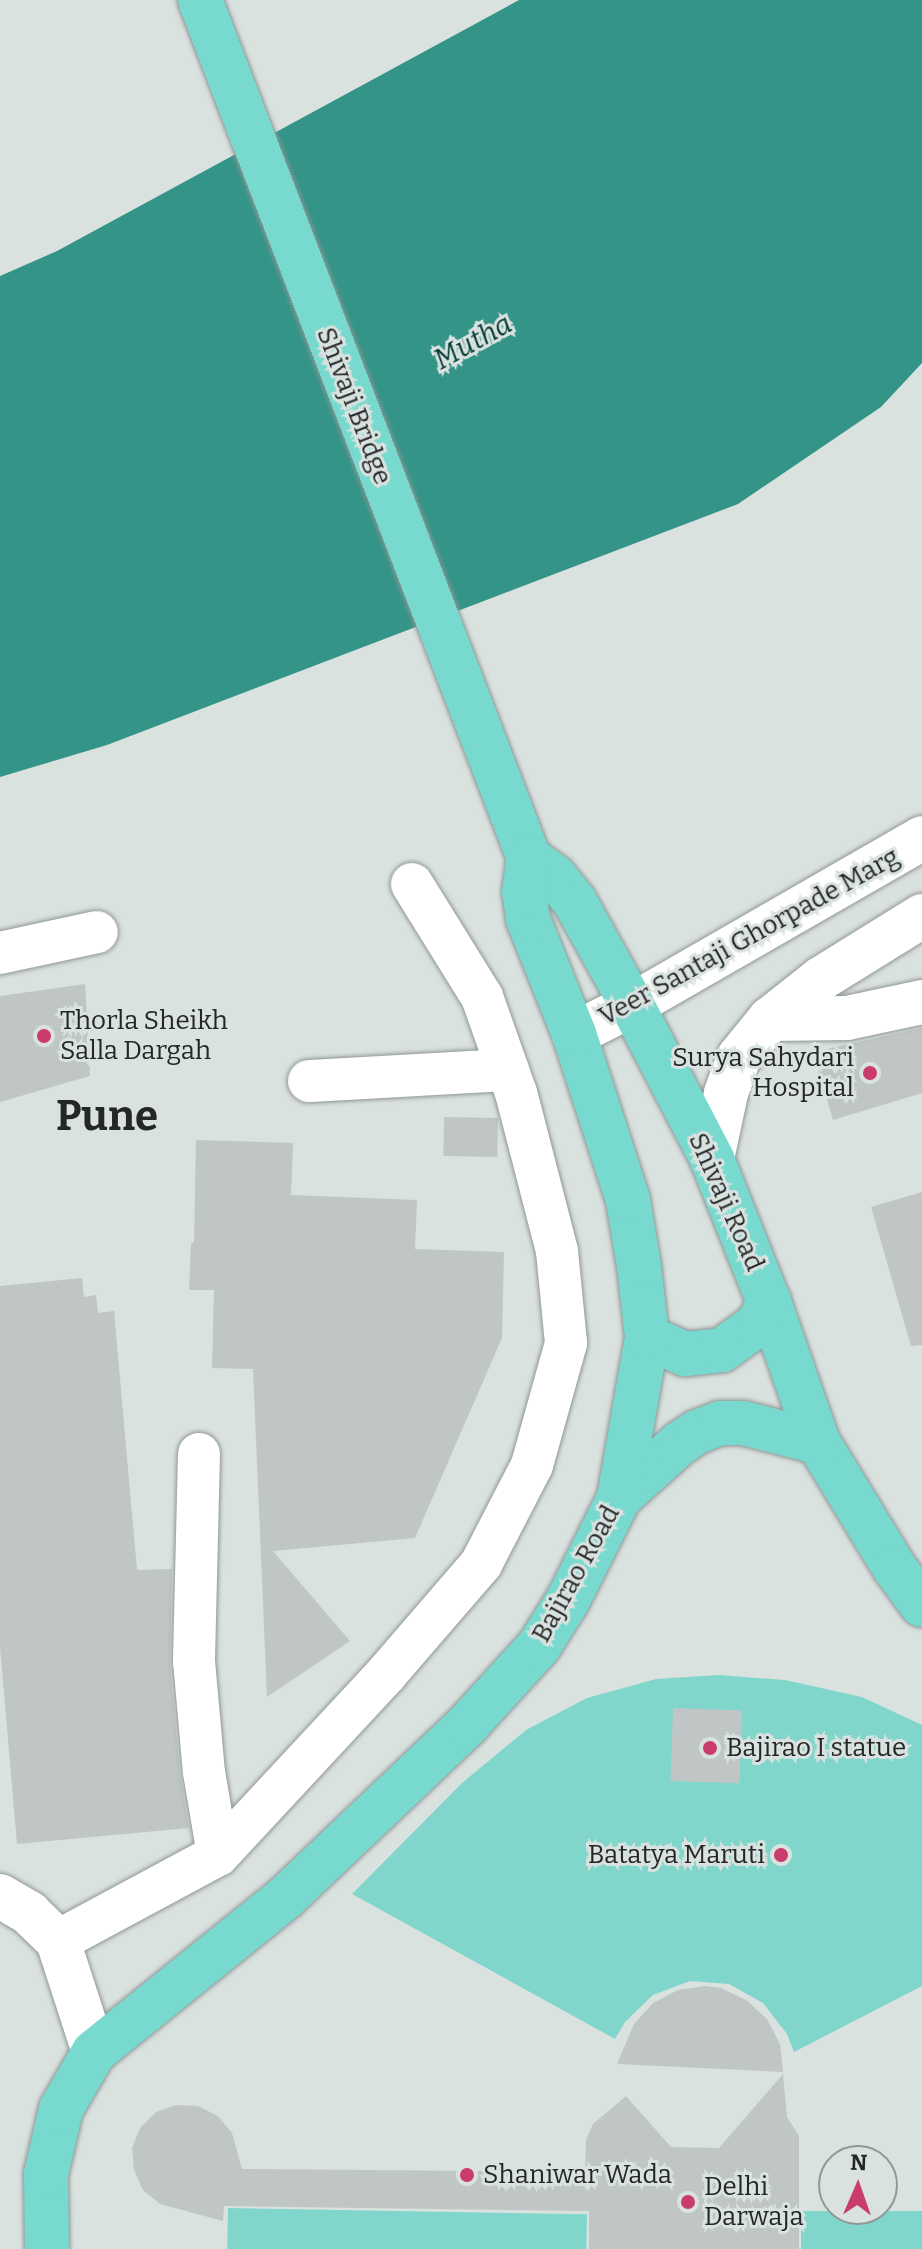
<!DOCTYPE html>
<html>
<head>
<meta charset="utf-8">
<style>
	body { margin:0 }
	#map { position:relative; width:922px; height:2249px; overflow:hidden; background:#dae2e0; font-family:Bitter,serif }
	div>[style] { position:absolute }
	.green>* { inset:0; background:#80d6ca; transform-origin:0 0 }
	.water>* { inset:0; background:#359488 }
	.building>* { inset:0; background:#bfc6c5; transform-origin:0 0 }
	.roads { filter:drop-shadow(0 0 2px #909796) drop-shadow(0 0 2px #909796) }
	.minor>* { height:42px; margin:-21px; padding:0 21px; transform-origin:21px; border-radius:21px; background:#fff }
	.tertiary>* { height:44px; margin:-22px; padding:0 22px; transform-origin:22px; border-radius:22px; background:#fff }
	.secondary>* { height:44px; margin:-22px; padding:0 22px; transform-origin:22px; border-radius:22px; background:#fff }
	.trunk>* { height:44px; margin:-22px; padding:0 22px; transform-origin:22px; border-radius:22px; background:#78dace }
	.dots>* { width:22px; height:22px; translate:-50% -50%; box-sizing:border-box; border:4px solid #dae2e0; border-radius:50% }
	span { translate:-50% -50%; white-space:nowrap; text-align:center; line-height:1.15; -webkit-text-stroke:6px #dae2e0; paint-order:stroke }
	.street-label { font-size:26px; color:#242727 }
	.poi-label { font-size:26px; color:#242727 }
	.left { translate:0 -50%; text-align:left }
	.right { translate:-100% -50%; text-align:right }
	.water-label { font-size:28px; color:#003a34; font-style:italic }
	.town-label { font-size:42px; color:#242727; font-weight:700 }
	.north { position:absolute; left:818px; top:2145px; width:80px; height:80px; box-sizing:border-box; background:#dae2e0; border:2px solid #919796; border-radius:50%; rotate:2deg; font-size:22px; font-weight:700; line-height:32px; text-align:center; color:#242727 }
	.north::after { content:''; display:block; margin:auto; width:28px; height:36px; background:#c93c6c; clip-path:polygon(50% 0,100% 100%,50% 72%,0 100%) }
</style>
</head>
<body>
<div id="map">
	<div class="green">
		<i style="clip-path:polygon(719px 1675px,785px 1680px,862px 1697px,922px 1725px,922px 1986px,794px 2052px,787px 2034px,763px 2003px,729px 1984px,690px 1981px,653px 1995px,625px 2022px,615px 2039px,352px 1894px,462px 1783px,526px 1730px,587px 1698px,656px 1679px)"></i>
		<i style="left:228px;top:2208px;width:359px;height:41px;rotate:1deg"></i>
		<i style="left:801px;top:2211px;width:121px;height:38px"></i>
	</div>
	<div class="water">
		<i style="clip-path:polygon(519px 0,922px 0,922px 363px,881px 407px,738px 504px,107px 745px,0 777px,0 276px,57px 251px)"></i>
	</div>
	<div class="building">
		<i style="clip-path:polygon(85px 984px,90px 1076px,0 1102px,0 996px)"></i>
		<i style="clip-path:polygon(922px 1028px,922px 1093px,833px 1120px,813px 1052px)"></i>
		<i style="left:444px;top:1117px;width:54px;height:39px;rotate:1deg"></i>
		<i style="clip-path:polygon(196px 1140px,293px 1143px,291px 1195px,417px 1200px,415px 1249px,504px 1252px,502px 1338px,415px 1538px,273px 1551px,350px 1641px,267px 1697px,253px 1369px,212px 1368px,214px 1290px,189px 1290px,191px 1243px,194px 1243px)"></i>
		<i style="clip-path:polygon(922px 1192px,922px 1345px,911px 1346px,871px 1207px)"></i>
		<i style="clip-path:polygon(82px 1278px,84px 1297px,96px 1295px,98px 1313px,114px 1311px,137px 1570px,172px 1569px,170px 1663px,180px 1774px,189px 1828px,17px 1844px,0 1647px,0 1286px)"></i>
		<i style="left:673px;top:1708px;width:69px;height:73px;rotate:2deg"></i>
		<i style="clip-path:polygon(705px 1986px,721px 1988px,746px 2000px,767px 2019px,780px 2044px,783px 2072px,617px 2064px,634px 2024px,653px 2003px,678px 1990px)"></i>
		<i style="clip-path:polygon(783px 2074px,787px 2117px,799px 2136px,799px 2249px,589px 2249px,589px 2211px,224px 2206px,223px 2221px,160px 2204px,143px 2190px,134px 2170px,132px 2148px,140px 2128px,156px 2112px,176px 2105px,198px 2106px,218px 2116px,232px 2133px,242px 2169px,585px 2172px,586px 2140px,593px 2124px,626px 2096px,671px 2147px,719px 2148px)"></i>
	</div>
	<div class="roads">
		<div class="minor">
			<i style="left:0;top:953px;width:99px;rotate:-12.2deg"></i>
			<i style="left:309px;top:1081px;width:199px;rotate:-3.2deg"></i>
			<i style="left:199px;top:1454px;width:207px;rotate:91.4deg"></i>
			<i style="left:194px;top:1661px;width:111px;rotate:84.9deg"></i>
			<i style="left:204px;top:1772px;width:84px;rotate:80.4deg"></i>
			<i style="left:58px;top:1941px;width:182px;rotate:-28.3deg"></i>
			<i style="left:218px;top:1855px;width:248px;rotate:-47.1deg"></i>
			<i style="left:387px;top:1673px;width:144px;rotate:-49.2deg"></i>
			<i style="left:481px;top:1564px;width:111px;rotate:-62.7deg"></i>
			<i style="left:532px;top:1465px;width:127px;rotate:-74.4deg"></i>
			<i style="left:566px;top:1343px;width:92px;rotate:-95.6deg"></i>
			<i style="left:557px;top:1251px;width:163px;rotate:-104.5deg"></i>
			<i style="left:516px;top:1093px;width:102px;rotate:-109.5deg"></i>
			<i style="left:482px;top:997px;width:133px;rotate:-121.8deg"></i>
		</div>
		<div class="tertiary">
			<i style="left:770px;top:1019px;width:77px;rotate:-0.7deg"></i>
			<i style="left:847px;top:1018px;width:77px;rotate:-12deg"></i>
			<i style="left:0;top:1896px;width:34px;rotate:30deg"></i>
			<i style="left:29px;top:1913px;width:40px;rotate:44deg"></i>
			<i style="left:58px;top:1941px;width:117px;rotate:72deg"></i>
		</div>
		<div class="secondary">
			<i style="left:574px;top:1034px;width:65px;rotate:-26.6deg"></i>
			<i style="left:632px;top:1005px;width:335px;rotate:-29.9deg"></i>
			<i style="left:712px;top:1159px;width:67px;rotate:-78deg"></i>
			<i style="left:726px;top:1093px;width:38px;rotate:-70deg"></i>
			<i style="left:739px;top:1057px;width:49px;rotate:-50.8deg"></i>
			<i style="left:770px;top:1019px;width:66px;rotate:-38.3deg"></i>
			<i style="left:822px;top:978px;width:118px;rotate:-31.8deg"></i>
		</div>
		<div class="trunk">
			<i style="left:200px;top:0;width:919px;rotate:69.02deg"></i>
			<i style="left:529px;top:858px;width:32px;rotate:36deg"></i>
			<i style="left:555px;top:877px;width:32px;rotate:51deg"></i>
			<i style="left:575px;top:902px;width:118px;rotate:61deg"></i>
			<i style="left:632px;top:1005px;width:174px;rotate:62.5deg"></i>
			<i style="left:712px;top:1159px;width:154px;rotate:68.3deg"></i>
			<i style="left:769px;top:1302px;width:148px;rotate:70.7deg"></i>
			<i style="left:818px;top:1442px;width:146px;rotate:58.7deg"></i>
			<i style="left:894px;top:1567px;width:47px;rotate:53.6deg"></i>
			<i style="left:647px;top:1337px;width:42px;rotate:24.1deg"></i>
			<i style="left:685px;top:1354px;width:37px;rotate:-6deg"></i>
			<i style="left:722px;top:1350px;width:44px;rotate:-35.8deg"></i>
			<i style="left:758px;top:1324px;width:25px;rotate:-63deg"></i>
			<i style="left:619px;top:1498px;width:81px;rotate:-42deg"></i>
			<i style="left:679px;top:1444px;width:22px;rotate:-34deg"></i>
			<i style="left:697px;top:1432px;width:25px;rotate:-21deg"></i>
			<i style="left:720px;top:1423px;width:23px"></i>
			<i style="left:743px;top:1423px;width:77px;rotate:14.2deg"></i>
			<i style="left:47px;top:2249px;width:75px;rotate:-90.8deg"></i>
			<i style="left:46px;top:2174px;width:67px;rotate:-77deg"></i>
			<i style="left:61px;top:2109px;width:66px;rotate:-59.9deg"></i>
			<i style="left:94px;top:2052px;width:247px;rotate:-38.9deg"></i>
			<i style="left:286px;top:1897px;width:251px;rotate:-43.5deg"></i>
			<i style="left:468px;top:1724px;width:105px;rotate:-47.7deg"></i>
			<i style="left:539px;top:1646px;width:54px;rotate:-57.8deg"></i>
			<i style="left:568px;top:1600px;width:114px;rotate:-63.4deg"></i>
			<i style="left:619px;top:1498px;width:163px;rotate:-80.1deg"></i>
			<i style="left:647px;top:1337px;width:71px;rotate:-96.4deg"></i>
			<i style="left:639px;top:1266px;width:67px;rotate:-99.5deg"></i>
			<i style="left:628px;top:1200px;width:175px;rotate:-108deg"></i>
			<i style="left:574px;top:1034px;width:124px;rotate:-111.8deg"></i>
			<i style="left:528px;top:919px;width:27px;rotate:-98deg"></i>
			<i style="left:524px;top:892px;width:34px;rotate:-82deg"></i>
		</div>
	</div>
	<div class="dots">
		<i style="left:44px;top:1036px;background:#c93c6c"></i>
		<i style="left:870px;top:1073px;background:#c93c6c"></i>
		<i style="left:710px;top:1748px;background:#c93c6c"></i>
		<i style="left:781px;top:1855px;background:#c93c6c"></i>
		<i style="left:467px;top:2175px;background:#c93c6c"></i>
		<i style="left:688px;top:2202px;background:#c93c6c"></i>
	</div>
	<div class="street-label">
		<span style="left:354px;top:406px;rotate:69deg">Shivaji Bridge</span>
		<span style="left:749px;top:937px;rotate:-29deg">Veer Santaji Ghorpade Marg</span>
		<span style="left:726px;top:1202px;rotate:66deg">Shivaji Road</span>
		<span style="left:576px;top:1574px;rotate:-61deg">Bajirao Road</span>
	</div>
	<div class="poi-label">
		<span class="left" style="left:60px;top:1036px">Thorla Sheikh<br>Salla Dargah</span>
		<span class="right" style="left:854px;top:1073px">Surya Sahydari<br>Hospital</span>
		<span class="left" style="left:726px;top:1748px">Bajirao I statue</span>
		<span class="right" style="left:765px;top:1855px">Batatya Maruti</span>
		<span class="left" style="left:483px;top:2175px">Shaniwar Wada</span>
		<span class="left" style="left:704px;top:2202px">Delhi<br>Darwaja</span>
	</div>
	<div class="water-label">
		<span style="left:473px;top:342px;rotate:-29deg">Mutha</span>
	</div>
	<div class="town-label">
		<span style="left:107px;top:1116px">Pune</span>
	</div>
	<div class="north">N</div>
</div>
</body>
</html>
